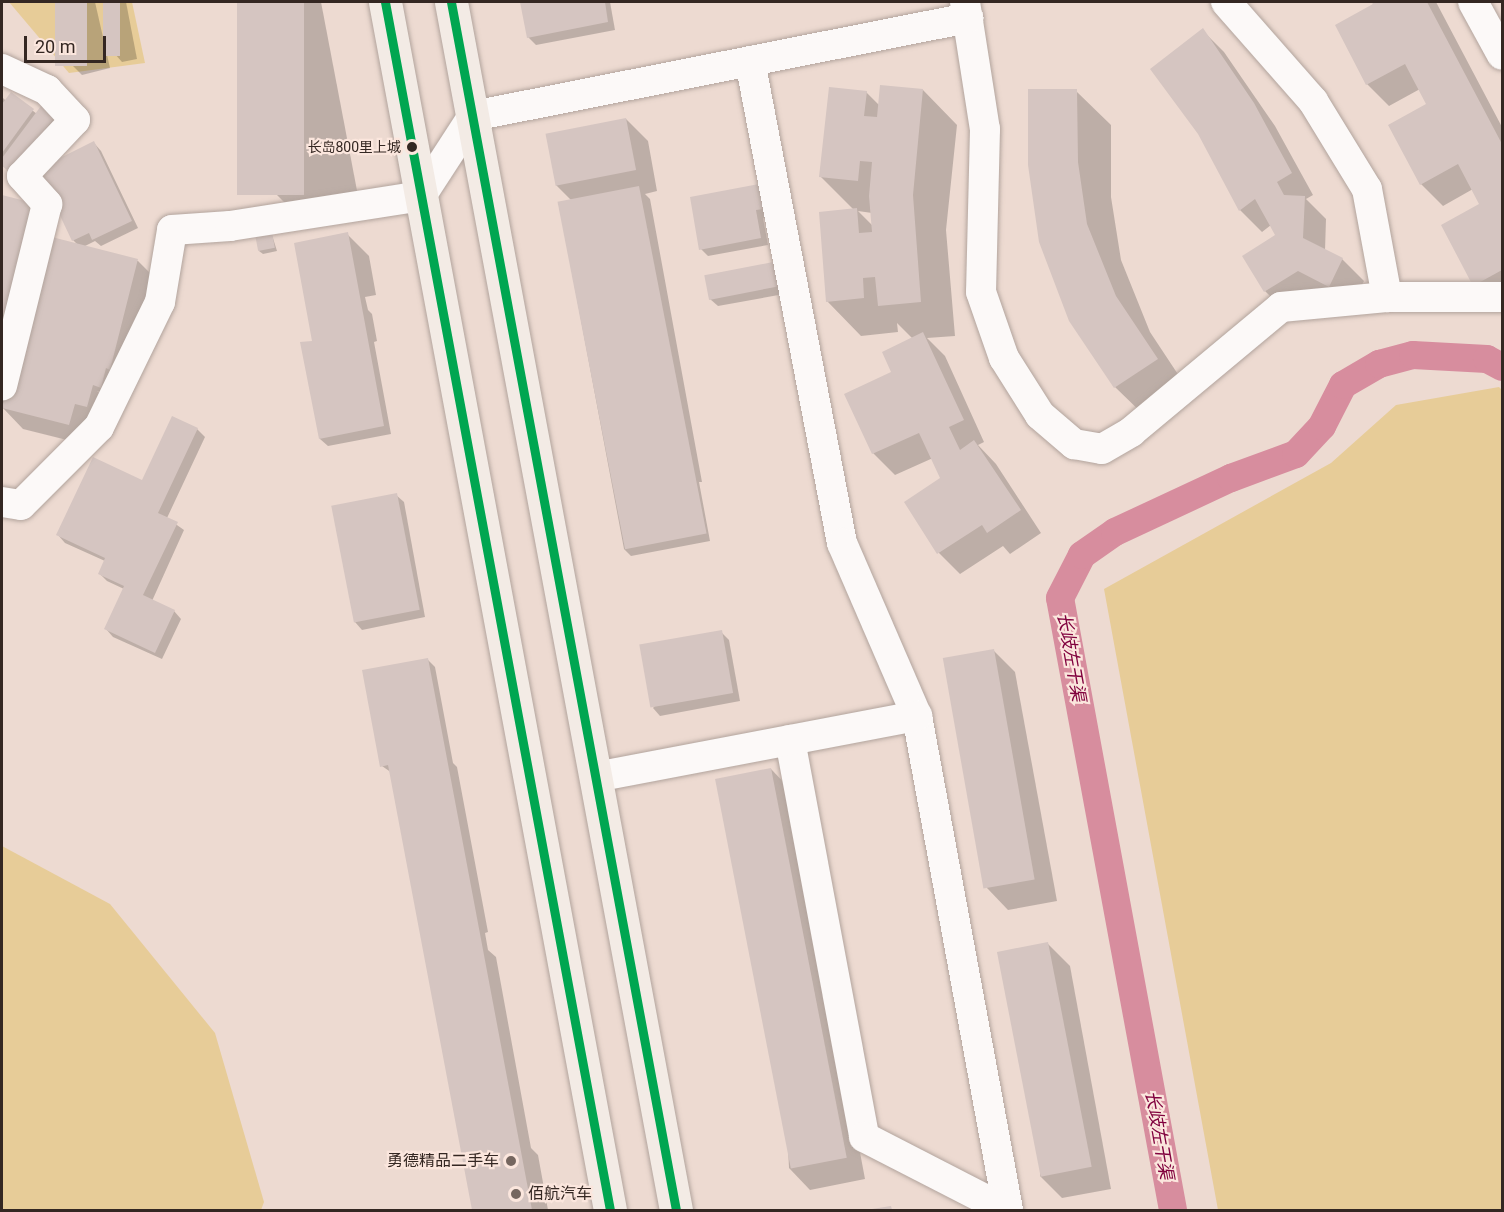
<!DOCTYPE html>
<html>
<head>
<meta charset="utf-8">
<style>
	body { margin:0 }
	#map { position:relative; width:1504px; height:1212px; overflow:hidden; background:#eddad1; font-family:Roboto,"Noto Sans SC",sans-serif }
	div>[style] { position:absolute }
	.green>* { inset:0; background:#e7cc98 }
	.shadow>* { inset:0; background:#0003 }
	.canal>* { height:28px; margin:-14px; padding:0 14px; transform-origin:14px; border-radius:14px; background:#d78d9e }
	.building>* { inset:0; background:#d5c5c1; transform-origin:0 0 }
	.roads { filter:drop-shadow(0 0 2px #b2a49d) drop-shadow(0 0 2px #b2a49d) }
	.minor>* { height:30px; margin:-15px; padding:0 15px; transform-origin:15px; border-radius:15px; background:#fcf9f8 }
	.major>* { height:33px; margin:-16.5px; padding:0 16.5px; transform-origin:16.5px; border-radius:16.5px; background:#f3ebe5 }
	.bus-1>* { height:9px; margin:-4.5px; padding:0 4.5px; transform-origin:4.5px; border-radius:4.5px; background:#00a651 }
	.dots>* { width:16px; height:16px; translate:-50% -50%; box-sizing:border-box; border:3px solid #fbe6dd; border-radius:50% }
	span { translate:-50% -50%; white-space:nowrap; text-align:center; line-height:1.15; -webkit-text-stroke:4.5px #fbe6dd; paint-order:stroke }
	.bus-label { font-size:14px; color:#342722 }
	.right { translate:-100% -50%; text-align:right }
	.poi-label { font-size:16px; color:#342722 }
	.left { translate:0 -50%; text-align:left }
	.water-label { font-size:18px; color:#81023e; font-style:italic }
	.frame { position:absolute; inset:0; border:3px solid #342722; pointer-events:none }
	.scale { position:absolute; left:24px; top:36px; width:82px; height:27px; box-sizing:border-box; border:3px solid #342722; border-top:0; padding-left:8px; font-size:18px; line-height:21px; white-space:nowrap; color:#342722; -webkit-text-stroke:4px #fbe6dd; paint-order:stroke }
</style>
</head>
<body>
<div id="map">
	<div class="green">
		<i style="clip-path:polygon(9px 2px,132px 2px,145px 63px,69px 73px)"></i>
		<i style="clip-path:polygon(1499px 387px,1502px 390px,1502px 1210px,1218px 1210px,1104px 589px,1331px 463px,1396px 405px)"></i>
		<i style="clip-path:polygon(2px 846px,110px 904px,215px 1033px,264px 1202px,261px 1210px,2px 1210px)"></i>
	</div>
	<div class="shadow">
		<i style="clip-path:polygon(57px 2px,95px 2px,110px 68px,82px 75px,70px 63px)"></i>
		<i style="clip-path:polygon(104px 2px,126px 2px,137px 59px,122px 62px,115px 54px)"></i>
		<i style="clip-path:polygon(238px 2px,321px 2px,359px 201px,295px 213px,273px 191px)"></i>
		<i style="clip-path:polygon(522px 2px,610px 2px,615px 30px,536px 45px,528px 37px)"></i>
		<i style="clip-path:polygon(1373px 2px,1436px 2px,1502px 127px,1502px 303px,1474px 285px,1481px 204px,1473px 189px,1443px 206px,1421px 184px,1428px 105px,1420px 89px,1389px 106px,1367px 84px)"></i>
		<i style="clip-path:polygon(1202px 30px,1224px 52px,1275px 126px,1313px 195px,1306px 199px,1326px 219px,1325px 251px,1342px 259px,1364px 281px,1351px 307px,1287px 313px,1265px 291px,1277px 236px,1271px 225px,1262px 232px,1240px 210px,1199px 133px)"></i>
		<i style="clip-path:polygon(evenodd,923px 90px,957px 125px,946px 230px,955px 336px,927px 338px,945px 356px,984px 442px,978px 445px,996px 464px,1041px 533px,1010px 554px,1003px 546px,960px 574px,939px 553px,942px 478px,933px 458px,895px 475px,873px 453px,846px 394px,893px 373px,913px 339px,897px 323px,898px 332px,861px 336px,827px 301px,854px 210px,821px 177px,866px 92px,880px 106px,923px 90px,858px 211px,872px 213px,873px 226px,858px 211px)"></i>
		<i style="clip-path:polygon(1076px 91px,1111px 125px,1111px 197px,1121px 260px,1150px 332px,1191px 394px,1150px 421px,1115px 387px,1071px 321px)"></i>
		<i style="clip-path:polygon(11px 94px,37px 114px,64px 121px,19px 180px,2px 165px,2px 97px,6px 101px)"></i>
		<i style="clip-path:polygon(626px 119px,648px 141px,657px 191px,645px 194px,650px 199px,702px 482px,699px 482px,710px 541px,631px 556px,624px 549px,559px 203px,571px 200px,556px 185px)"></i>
		<i style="clip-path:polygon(94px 143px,101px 151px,138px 228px,101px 246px,95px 241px,83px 247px,138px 261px,153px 276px,132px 360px,108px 394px,97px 391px,114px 408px,91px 446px,23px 429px,2px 407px,2px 197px,40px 207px,42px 237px,79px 246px,73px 240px)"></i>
		<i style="clip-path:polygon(766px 193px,770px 216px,763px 218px,768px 245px,708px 256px,701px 249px)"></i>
		<i style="clip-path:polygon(347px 234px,369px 256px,376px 295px,365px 297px,368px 310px,372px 314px,377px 341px,374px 342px,391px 434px,328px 446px,320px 439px,314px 341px)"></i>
		<i style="clip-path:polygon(272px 235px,277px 251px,263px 254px,259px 251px)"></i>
		<i style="clip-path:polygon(772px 263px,780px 271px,784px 294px,718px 306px,710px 299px)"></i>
		<i style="clip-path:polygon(197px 429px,205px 437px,167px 518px,184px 530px,152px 601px,174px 611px,181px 619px,162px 659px,113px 637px,106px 629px,124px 589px,107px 581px,100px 574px,105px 561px,65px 543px,58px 535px,143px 482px)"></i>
		<i style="clip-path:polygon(396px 495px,404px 502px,425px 617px,362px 630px,355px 622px)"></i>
		<i style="clip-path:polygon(721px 632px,729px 640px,740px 701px,660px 716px,653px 708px)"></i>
		<i style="clip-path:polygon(994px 651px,1015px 672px,1057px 901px,1008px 910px,987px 888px)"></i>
		<i style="clip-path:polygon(427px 659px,435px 667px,453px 763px,457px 767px,488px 932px,485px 933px,488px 950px,496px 957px,531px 1148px,538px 1155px,548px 1210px,474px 1210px,392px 773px,382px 766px)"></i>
		<i style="clip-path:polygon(771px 769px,792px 791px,865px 1179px,810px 1190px,789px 1168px)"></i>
		<i style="clip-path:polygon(1048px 944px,1070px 966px,1111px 1189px,1062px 1198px,1040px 1176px)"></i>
	</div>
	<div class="canal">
		<i style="left:1173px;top:1210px;width:622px;rotate:-100.46deg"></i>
		<i style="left:1060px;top:598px;width:48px;rotate:-62.9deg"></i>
		<i style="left:1082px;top:555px;width:40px;rotate:-34.9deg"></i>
		<i style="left:1115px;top:532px;width:128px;rotate:-25deg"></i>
		<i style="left:1231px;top:478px;width:69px;rotate:-20.3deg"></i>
		<i style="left:1296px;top:454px;width:38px;rotate:-47deg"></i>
		<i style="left:1322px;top:426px;width:46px;rotate:-62.9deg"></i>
		<i style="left:1343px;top:385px;width:42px;rotate:-30.3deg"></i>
		<i style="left:1379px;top:364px;width:35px;rotate:-15deg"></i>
		<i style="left:1413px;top:355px;width:74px;rotate:3.1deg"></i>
		<i style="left:1487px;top:359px;width:17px;rotate:28deg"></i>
	</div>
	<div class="building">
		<i style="left:55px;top:2px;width:32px;height:64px"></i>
		<i style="left:103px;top:2px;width:17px;height:54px"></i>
		<i style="left:237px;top:2px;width:67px;height:193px"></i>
		<i style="clip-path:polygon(520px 2px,605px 2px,608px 22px,527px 38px)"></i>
		<i style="clip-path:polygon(1372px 2px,1427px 2px,1502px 144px,1502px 270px,1473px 286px,1441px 225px,1479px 204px,1458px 164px,1420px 185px,1388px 125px,1426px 104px,1405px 64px,1366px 85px,1335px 25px,1373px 4px)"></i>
		<i style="clip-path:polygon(1203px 28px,1254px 103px,1292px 173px,1277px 182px,1284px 195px,1305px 196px,1303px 238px,1343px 258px,1329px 287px,1298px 271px,1264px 292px,1242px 256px,1275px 235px,1255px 199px,1239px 211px,1198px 134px,1150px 69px)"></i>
		<i style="clip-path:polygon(880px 85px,923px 89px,913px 195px,921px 302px,878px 306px,875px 277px,863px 278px,864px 298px,826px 302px,819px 212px,857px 208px,859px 233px,872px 232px,869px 196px,872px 162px,860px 161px,858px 181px,819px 177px,829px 87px,867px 91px,864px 116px,877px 117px)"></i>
		<i style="clip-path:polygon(1028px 89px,1077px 89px,1078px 162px,1087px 224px,1116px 296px,1158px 359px,1114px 388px,1069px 321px,1039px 242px,1028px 165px)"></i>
		<i style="clip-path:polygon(11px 92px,34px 109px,2px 153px,2px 104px)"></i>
		<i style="clip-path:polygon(44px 102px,58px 113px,11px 173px,2px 166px,2px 158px)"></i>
		<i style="left:626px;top:118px;width:53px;height:82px;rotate:79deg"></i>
		<i style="clip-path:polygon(94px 141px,132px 221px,92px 240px,89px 233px,72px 241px,38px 169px)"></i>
		<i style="clip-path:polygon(759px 184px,763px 209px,756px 210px,761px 238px,699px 250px,690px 197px)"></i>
		<i style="left:639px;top:186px;width:354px;height:83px;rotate:79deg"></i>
		<i style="clip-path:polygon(2px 195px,41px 205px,2px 361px)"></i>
		<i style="clip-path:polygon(348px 232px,384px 426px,319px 439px,300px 342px,312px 341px,294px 243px)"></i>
		<i style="left:272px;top:233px;width:15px;height:17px;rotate:79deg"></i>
		<i style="clip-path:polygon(44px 235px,138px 259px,110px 370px,106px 368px,101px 388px,93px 385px,87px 407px,75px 404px,69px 425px,2px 408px)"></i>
		<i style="left:773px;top:262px;width:25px;height:70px;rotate:79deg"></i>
		<i style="clip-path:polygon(923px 332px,964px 420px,949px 427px,960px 450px,974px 440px,1021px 510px,987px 533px,982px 525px,937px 554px,904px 502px,940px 478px,919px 433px,872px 454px,844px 394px,891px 372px,882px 352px)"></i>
		<i style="clip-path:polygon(172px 416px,198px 428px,158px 513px,178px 522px,143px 595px,175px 610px,155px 653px,104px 629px,124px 586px,98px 574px,105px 558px,56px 535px,93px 457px,142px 480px)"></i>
		<i style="left:397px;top:493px;width:119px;height:67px;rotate:79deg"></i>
		<i style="left:722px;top:630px;width:64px;height:84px;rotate:80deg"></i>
		<i style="left:994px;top:649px;width:234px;height:52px;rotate:80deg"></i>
		<i style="clip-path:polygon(428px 658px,458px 817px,532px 1210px,472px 1210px,388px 765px,380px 767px,362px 670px)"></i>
		<i style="left:771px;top:768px;width:397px;height:57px;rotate:79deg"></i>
		<i style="left:1048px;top:942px;width:229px;height:52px;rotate:79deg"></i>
		<i style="clip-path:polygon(891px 1206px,892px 1210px,872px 1210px,872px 1209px)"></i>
	</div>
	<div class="roads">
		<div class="minor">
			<i style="left:965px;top:2px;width:129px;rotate:81.1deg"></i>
			<i style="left:985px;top:129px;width:163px;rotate:91.4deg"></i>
			<i style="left:981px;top:292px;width:70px;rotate:70.8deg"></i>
			<i style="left:1004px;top:358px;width:67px;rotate:57.7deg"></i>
			<i style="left:1040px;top:415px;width:45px;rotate:40.5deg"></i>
			<i style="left:1074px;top:444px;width:28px;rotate:10deg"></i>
			<i style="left:1102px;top:449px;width:34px;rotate:-30deg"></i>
			<i style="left:1131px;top:432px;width:195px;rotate:-39.8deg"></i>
			<i style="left:1281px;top:307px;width:106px;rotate:-5.4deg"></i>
			<i style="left:1387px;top:297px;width:115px"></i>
			<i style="left:1226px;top:2px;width:132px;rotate:48.7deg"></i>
			<i style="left:1313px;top:101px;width:103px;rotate:58.5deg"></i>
			<i style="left:1367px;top:189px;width:110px;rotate:79.5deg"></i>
			<i style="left:1473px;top:2px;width:60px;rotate:61.3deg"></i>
			<i style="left:750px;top:61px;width:491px;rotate:79.2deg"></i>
			<i style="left:842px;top:543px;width:189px;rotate:66.6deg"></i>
			<i style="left:917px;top:716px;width:502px;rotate:79.56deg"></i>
			<i style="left:2px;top:69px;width:50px;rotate:25deg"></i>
			<i style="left:47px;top:90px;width:41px;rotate:47deg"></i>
			<i style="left:75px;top:120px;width:77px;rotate:133.4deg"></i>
			<i style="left:22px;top:176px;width:38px;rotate:48deg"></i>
			<i style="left:47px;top:204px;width:187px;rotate:103.9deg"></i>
			<i style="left:2px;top:502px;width:19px;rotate:9deg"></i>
			<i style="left:21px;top:505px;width:110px;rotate:-45deg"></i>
			<i style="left:99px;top:427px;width:139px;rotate:-64deg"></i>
			<i style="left:160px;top:302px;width:73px;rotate:-80.5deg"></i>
			<i style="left:172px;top:230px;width:58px;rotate:-3.9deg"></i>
			<i style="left:230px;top:226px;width:193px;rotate:-8.9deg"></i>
			<i style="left:421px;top:196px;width:95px;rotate:-57deg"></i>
			<i style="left:473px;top:116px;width:505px;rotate:-11.2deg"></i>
			<i style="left:790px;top:740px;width:404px;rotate:79.4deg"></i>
			<i style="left:864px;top:1137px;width:160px;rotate:27.2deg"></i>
			<i style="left:596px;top:777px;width:327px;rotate:-10.8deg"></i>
		</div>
		<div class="major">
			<i style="left:385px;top:2px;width:1229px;rotate:79.45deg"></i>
			<i style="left:451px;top:2px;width:1229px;rotate:79.45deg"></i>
		</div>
	</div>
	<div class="bus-1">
		<i style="left:385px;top:2px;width:1229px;rotate:79.45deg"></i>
		<i style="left:451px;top:2px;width:1229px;rotate:79.45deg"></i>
	</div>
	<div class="dots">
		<i style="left:412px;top:147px;background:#342722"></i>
		<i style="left:511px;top:1161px;background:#75665f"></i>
		<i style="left:516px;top:1194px;background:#75665f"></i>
	</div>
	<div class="bus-label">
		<span class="right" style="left:401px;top:147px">长岛800里上城</span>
	</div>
	<div class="poi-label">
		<span class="right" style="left:499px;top:1161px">勇德精品二手车</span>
		<span class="left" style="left:528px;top:1194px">佰航汽车</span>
	</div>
	<div class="water-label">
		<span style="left:1071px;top:657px;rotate:80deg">长歧左干渠</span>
		<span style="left:1159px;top:1135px;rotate:80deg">长歧左干渠</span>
	</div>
	<div class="frame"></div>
	<div class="scale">20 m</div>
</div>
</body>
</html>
